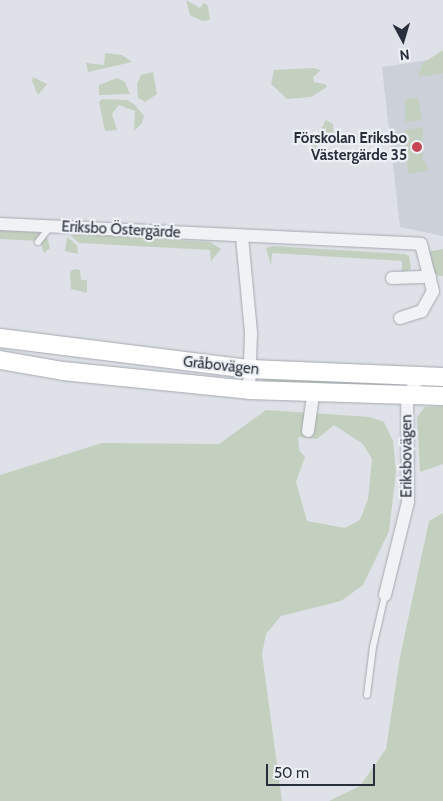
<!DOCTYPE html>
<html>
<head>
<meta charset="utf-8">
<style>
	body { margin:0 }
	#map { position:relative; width:443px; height:801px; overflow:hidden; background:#dee1e7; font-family:Cabin,sans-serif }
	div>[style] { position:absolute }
	.built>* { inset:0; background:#ccd0d8 }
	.green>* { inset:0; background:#c3d0bf }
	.roads { filter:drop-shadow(0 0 1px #a4a8b0) drop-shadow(0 0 1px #a4a8b0) }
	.lane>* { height:6px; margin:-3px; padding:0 3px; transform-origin:3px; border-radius:3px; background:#f0f2f5 }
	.street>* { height:12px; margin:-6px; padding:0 6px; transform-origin:6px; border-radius:6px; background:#f0f2f5 }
	.secondary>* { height:18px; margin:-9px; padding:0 9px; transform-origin:9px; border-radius:9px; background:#fff }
	.dots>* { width:14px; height:14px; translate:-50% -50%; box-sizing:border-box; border:2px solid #edf0f4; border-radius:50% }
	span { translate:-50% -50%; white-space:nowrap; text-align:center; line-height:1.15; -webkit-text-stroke:4.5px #edf0f4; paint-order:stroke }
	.poi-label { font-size:15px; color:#282f3c; font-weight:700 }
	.right { translate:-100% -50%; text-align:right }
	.street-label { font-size:15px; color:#282f3c }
	.north { position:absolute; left:378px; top:15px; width:50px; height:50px; -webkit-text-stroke:4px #edf0f4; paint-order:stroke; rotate:174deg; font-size:14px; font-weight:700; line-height:20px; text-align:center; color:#282f3c }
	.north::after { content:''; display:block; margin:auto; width:18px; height:22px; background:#282f3c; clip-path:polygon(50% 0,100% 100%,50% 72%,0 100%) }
	.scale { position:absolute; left:266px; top:764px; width:109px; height:22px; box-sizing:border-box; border:2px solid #282f3c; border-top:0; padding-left:6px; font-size:15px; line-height:18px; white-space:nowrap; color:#282f3c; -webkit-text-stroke:4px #edf0f4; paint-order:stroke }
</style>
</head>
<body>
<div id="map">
	<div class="built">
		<i style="clip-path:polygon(443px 58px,443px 236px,400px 227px,382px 67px)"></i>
	</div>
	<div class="green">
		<i style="clip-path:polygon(186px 0,200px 8px,204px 3px,208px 6px,210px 20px,202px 21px,190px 15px)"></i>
		<i style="clip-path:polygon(443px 50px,443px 73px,418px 77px,422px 64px)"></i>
		<i style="clip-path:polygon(105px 53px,122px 55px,132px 62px,88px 72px,86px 63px,104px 65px)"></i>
		<i style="clip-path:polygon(313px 68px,321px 70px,313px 77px,314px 82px,325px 84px,327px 87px,311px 97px,287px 99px,271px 84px,274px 70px)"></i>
		<i style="clip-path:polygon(153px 72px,157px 94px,145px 102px,138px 98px,137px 84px,141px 75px)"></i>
		<i style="clip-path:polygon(33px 77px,47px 84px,38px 95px,32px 81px)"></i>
		<i style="clip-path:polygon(117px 78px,125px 82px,130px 94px,99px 95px,99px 85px)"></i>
		<i style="clip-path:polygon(418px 97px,422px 120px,405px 122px,405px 100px)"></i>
		<i style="clip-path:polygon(102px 99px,127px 100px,134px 104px,144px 116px,142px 123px,134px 131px,135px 111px,119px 105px,112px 114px,117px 130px,105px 131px,99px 102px)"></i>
		<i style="clip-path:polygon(326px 120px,333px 124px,334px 138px,331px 141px,320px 137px,315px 150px,311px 147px)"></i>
		<i style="clip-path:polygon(423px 127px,423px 159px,429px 170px,408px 174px,405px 130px)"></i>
		<i style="clip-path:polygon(0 230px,46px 233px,50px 248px,44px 253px,40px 241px,0 239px)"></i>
		<i style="clip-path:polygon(76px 234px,210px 242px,221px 249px,211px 261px,210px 250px,79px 243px,71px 236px)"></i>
		<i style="clip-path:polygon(67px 237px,77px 245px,78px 254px,65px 251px)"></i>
		<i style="clip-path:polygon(273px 246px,405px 254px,409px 256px,411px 269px,402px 273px,402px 261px,272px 253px,271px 266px,266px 248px)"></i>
		<i style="clip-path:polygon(443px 249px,443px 276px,440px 276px,435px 274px,427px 252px)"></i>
		<i style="clip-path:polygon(74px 269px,80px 270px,81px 280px,87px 280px,87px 293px,71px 289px,70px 272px)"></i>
		<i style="clip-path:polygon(266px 378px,288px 379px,387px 384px,383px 388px,263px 382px)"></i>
		<i style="clip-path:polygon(443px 406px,443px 464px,420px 472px,417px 417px,425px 407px)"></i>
		<i style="clip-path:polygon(evenodd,266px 410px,370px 417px,384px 422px,393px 441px,396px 472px,389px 531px,363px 585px,341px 601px,281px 616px,266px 634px,262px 654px,282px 801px,0 801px,0 475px,102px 443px,219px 444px,266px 410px,334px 425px,363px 444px,372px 459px,368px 499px,360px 520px,345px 528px,307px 521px,296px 482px,305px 457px,299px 450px,298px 437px,317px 439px,334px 425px)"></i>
		<i style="clip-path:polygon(443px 513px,443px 801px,329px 801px,360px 786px,386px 749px,400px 657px,429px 521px)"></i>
	</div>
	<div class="roads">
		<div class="lane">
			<i style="left:38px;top:242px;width:19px;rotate:-51deg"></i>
			<i style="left:367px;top:695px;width:48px;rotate:-82.9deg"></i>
			<i style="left:373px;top:647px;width:53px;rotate:-77deg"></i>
		</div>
		<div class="street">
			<i style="left:0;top:224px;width:421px;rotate:2.7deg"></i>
			<i style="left:421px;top:244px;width:49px;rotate:75.7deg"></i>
			<i style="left:433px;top:291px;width:23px;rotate:119deg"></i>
			<i style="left:422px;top:311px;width:23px;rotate:162deg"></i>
			<i style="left:242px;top:237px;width:96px;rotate:84.6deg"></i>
			<i style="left:251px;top:333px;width:57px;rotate:92deg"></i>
			<i style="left:392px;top:278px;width:38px;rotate:-2deg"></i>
			<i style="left:308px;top:431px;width:37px;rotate:-82deg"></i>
			<i style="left:385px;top:595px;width:96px;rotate:-76.1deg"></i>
			<i style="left:408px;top:502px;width:106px;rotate:-90.5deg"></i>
			<i style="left:407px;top:396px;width:22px;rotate:-56deg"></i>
		</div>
		<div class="secondary">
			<i style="left:0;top:338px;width:252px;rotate:7.1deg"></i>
			<i style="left:250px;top:369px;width:193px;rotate:2.4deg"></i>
			<i style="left:0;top:360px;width:64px;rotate:9.9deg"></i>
			<i style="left:63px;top:371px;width:187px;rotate:5.8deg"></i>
			<i style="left:249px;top:390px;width:194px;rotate:1.8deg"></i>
		</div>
	</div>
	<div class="dots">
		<i style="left:417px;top:147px;background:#c64856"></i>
	</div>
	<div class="poi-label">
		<span class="right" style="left:407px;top:147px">Förskolan Eriksbo<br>Västergärde 35</span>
	</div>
	<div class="street-label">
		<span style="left:121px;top:230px;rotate:3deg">Eriksbo Östergärde</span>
		<span style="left:221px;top:366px;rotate:6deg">Gråbovägen</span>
		<span style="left:407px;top:456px;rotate:-90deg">Eriksbovägen</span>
	</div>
	<div class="north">N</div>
	<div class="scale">50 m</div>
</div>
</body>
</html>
